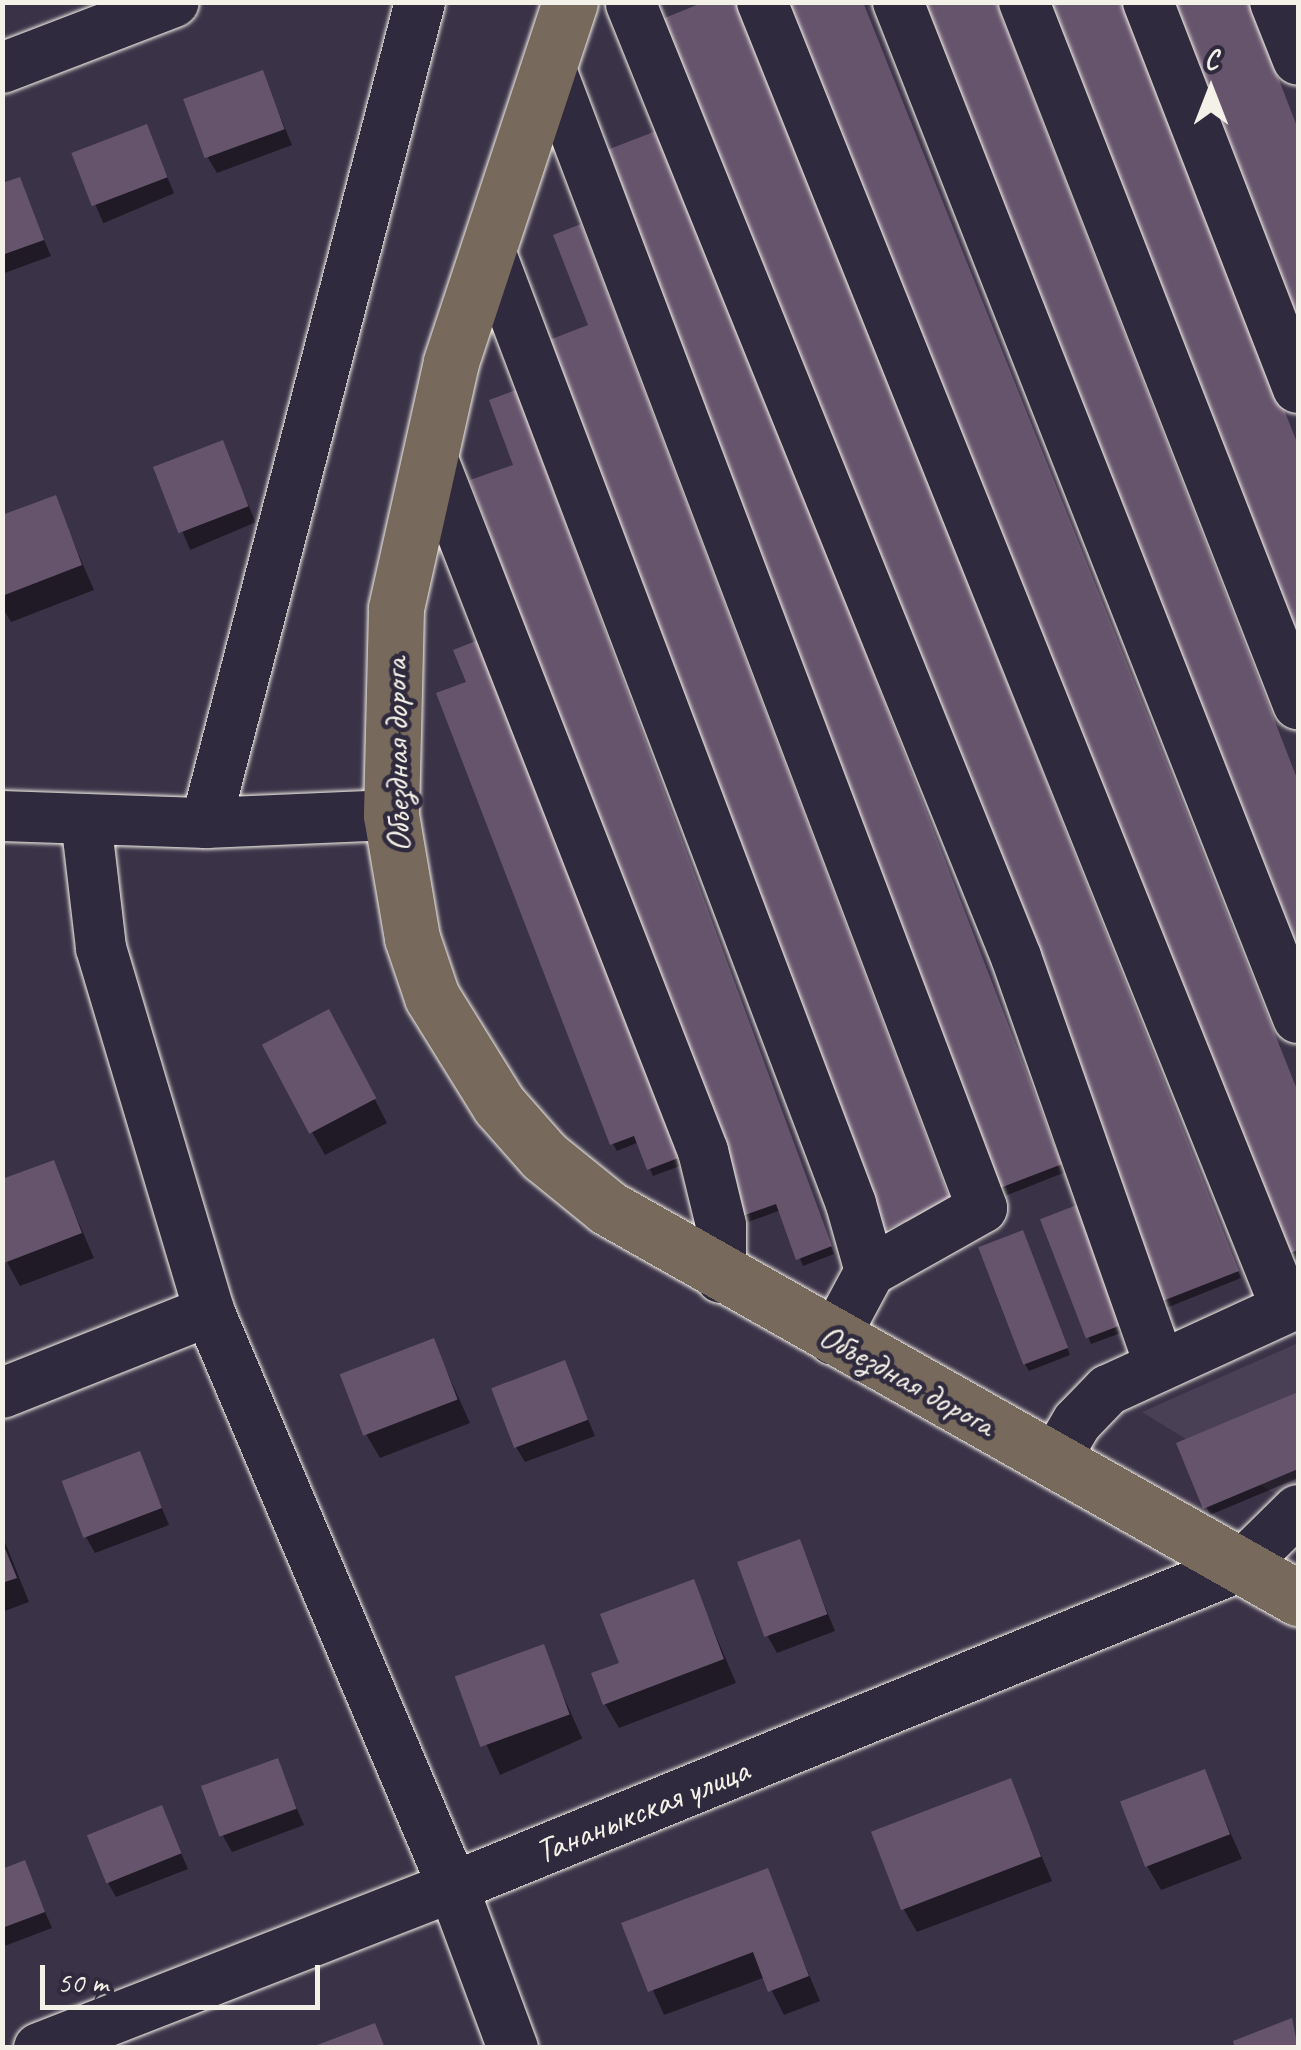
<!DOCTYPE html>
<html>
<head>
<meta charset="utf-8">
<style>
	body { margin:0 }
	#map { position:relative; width:1301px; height:2050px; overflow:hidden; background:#3a3247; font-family:Caveat,sans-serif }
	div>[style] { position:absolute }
	.built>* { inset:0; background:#4a4055 }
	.shadow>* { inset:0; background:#0007; transform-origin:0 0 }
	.building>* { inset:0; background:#66546d; transform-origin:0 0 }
	.roads { filter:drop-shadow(0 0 2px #f4f1e8) drop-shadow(0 0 2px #f4f1e8) }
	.minor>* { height:50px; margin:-25px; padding:0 25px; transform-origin:25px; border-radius:25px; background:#2f2a3d }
	.major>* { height:55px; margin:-27.5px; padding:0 27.5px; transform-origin:27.5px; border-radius:27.5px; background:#77695c }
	span { translate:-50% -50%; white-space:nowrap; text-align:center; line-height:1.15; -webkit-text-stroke:9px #2f2a3d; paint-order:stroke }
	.street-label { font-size:35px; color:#f4f1e8 }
	.frame { position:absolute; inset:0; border:5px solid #f4f1e8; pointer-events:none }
	.north { position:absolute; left:1161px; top:40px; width:100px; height:100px; -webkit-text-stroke:8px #2f2a3d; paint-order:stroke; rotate:0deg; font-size:28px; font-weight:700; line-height:40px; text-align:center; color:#f4f1e8 }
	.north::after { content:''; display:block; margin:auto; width:35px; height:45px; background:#f4f1e8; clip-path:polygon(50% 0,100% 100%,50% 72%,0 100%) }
	.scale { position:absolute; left:40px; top:1965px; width:280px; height:45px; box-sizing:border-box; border:5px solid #f4f1e8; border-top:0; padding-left:12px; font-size:30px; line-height:35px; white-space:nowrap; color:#f4f1e8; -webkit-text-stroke:8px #2f2a3d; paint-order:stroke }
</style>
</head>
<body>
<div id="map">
	<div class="built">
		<i style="clip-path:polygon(1298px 1343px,1298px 1508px,1142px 1412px)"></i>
	</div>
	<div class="shadow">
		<i style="clip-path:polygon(737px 2px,1241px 1278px,1166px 1308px,1162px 1301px)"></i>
		<i style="clip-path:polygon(862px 2px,1298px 1095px,1298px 1258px,1283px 1264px)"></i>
		<i style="clip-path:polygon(995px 2px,1298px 783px,1298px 989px)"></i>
		<i style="clip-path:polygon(1122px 2px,1298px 448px,1298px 661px)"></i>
		<i style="clip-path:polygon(1248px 2px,1298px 132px,1298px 334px)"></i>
		<i style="clip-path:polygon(262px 73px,292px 145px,217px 173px,208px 158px)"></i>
		<i style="left:146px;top:127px;width:72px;height:77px;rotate:67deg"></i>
		<i style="clip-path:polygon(599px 156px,1068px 1171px,1005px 1196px,1001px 1188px)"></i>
		<i style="clip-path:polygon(18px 180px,51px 256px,2px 274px,2px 186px)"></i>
		<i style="clip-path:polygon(519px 400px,834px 1254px,803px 1266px,781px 1210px,748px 1222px,744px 1215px,516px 466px)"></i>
		<i style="left:222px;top:443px;width:86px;height:71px;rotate:67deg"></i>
		<i style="clip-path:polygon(54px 498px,94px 590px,11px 622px,2px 607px,2px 518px)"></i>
		<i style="clip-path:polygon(469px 683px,688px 1163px,653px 1176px,639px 1142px,617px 1151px,613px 1144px,439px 695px)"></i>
		<i style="clip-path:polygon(342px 1036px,387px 1123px,325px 1155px,312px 1132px)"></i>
		<i style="clip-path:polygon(53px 1163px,94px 1258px,20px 1286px,2px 1253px,2px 1182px)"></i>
		<i style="clip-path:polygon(1043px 1220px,1129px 1330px,1091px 1344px)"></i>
		<i style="clip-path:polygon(1026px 1240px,1070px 1355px,1029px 1371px,1025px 1364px)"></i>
		<i style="clip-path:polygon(433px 1341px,470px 1423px,380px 1458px,366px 1434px)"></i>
		<i style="clip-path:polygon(564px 1363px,595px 1436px,525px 1462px,516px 1447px)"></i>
		<i style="clip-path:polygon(1298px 1395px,1298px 1478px,1210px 1515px,1179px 1445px)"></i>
		<i style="clip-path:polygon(139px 1454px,169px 1525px,95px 1553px,86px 1537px)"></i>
		<i style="clip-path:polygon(2px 1535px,29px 1602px,2px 1612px)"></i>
		<i style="clip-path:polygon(799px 1543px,835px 1631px,777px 1653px,768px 1637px)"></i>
		<i style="clip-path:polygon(693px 1582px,736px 1683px,619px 1728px,605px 1704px,622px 1664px)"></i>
		<i style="left:542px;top:1648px;width:99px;height:90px;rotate:66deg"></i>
		<i style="clip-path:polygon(276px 1761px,304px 1825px,232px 1852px,223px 1836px)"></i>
		<i style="clip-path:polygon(1204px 1772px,1242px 1859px,1161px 1890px,1147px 1866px)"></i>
		<i style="clip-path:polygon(1010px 1781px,1052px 1881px,917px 1932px,903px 1908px)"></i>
		<i style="clip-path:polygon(161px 1808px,188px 1869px,116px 1897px,107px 1881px)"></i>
		<i style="clip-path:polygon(24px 1863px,52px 1928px,2px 1947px,2px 1871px)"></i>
		<i style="clip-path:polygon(766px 1871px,820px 2001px,784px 2015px,765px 1977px,664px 2015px,624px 1925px)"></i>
	</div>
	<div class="building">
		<i style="clip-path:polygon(704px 2px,739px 2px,1239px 1271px,1160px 1302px,655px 22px)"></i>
		<i style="clip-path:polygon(776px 2px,863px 2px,1298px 1092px,1298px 1250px,1277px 1258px)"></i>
		<i style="clip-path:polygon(913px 2px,996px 2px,1298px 781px,1298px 995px)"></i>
		<i style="clip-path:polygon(1035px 2px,1123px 2px,1298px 445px,1298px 667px)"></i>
		<i style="clip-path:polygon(1165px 2px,1249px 2px,1298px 129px,1298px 341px)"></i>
		<i style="left:263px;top:70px;width:63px;height:85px;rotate:70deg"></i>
		<i style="left:147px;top:124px;width:57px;height:81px;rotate:69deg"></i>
		<i style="left:664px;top:128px;width:1110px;height:73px;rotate:69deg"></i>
		<i style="clip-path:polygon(20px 177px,44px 240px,2px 255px,2px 183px)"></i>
		<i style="clip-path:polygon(581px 224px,952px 1205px,881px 1231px,544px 342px,588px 325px,553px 235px)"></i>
		<i style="clip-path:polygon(516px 390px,832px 1246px,796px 1260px,776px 1204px,742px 1216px,470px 480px,513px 465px,489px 400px)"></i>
		<i style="left:223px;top:440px;width:71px;height:75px;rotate:69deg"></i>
		<i style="clip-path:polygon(56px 495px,82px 565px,2px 596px,2px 515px)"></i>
		<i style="clip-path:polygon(486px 637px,686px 1155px,647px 1170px,634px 1136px,610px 1145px,436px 693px,466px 682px,453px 650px)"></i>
		<i style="left:329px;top:1009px;width:101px;height:76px;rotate:62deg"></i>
		<i style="clip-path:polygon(54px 1160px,82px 1233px,4px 1263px,2px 1179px)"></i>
		<i style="left:1082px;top:1203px;width:128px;height:45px;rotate:69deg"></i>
		<i style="left:1023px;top:1230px;width:126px;height:48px;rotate:69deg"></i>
		<i style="left:434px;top:1338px;width:66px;height:101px;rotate:69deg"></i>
		<i style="left:565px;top:1360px;width:64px;height:79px;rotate:69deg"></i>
		<i style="clip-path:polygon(1298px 1392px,1298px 1469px,1203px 1509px,1176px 1443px)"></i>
		<i style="left:140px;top:1451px;width:61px;height:84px;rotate:69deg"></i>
		<i style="left:800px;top:1539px;width:80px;height:67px;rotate:70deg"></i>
		<i style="clip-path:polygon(2px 1541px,17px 1578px,2px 1583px)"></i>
		<i style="clip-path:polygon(694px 1579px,724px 1659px,603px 1705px,591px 1673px,619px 1663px,600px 1614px)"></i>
		<i style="left:544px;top:1644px;width:75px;height:95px;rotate:70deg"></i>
		<i style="left:278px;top:1758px;width:54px;height:82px;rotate:70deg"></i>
		<i style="left:1205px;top:1769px;width:70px;height:91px;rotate:69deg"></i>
		<i style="left:1011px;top:1778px;width:84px;height:150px;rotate:69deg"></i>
		<i style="left:162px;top:1805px;width:52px;height:81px;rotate:68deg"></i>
		<i style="clip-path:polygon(25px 1860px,45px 1912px,2px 1928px,2px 1869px)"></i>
		<i style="clip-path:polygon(768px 1868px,809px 1976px,768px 1992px,753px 1952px,648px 1992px,621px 1923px)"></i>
		<i style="clip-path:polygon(1292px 2018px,1298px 2048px,1235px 2048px,1233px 2041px)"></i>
		<i style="clip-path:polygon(375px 2023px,385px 2048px,312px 2048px,312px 2047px)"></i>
	</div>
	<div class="roads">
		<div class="minor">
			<i style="left:762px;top:2px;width:1407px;rotate:68.14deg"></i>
			<i style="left:898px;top:2px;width:1092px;rotate:68.51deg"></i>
			<i style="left:1024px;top:2px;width:754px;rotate:68.68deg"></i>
			<i style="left:1148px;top:2px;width:414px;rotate:68.8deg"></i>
			<i style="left:1275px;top:2px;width:62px;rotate:68.4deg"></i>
			<i style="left:631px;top:4px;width:1028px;rotate:68deg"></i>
			<i style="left:1016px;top:957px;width:430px;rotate:70.6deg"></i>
			<i style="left:550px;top:67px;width:1220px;rotate:69.26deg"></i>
			<i style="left:982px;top:1208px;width:129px;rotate:150.6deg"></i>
			<i style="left:2px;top:68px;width:184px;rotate:-21deg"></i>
			<i style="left:490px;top:251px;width:1019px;rotate:69.25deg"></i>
			<i style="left:851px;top:1204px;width:70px;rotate:74.2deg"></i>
			<i style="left:870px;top:1271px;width:78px;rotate:118.2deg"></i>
			<i style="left:430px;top:452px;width:750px;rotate:68.67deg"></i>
			<i style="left:703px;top:1151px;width:76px;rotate:76.3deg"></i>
			<i style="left:721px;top:1225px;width:53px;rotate:90deg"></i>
			<i style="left:2px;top:816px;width:204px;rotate:2deg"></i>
			<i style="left:206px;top:823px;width:185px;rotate:-2.5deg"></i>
			<i style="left:86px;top:820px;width:129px;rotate:83.3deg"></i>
			<i style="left:101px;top:948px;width:379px;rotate:73.4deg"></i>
			<i style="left:209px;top:1311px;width:626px;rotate:67.04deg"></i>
			<i style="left:453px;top:1887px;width:172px;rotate:69.6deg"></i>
			<i style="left:206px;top:823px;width:848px;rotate:-75.39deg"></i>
			<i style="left:2px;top:1393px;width:223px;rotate:-21.6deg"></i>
			<i style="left:1054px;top:1461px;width:45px;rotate:-59.5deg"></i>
			<i style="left:1077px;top:1422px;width:45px;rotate:-45.9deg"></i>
			<i style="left:1108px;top:1390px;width:209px;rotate:-24.6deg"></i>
			<i style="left:39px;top:2048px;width:444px;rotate:-21.3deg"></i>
			<i style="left:453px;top:1887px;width:851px;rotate:-22.16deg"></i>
			<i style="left:1241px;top:1566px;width:80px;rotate:-44.5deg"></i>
		</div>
		<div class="major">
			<i style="left:570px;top:2px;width:379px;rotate:108.3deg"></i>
			<i style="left:451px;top:362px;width:253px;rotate:102.6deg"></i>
			<i style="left:396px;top:609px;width:206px;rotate:91.4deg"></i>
			<i style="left:391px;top:815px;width:125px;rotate:80.3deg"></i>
			<i style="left:412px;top:938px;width:62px;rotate:71.3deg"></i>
			<i style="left:432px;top:997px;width:127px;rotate:58.2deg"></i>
			<i style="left:499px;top:1105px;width:68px;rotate:48.6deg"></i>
			<i style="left:544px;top:1156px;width:82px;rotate:39.1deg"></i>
			<i style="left:608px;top:1208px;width:793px;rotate:29.48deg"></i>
		</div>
	</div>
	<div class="street-label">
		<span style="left:397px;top:755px;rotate:-91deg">Объездная дорога</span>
		<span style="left:907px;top:1380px;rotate:29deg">Объездная дорога</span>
		<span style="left:642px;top:1811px;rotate:-22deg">Тананыкская улица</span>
	</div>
	<div class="frame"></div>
	<div class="north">С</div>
	<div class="scale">50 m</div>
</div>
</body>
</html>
